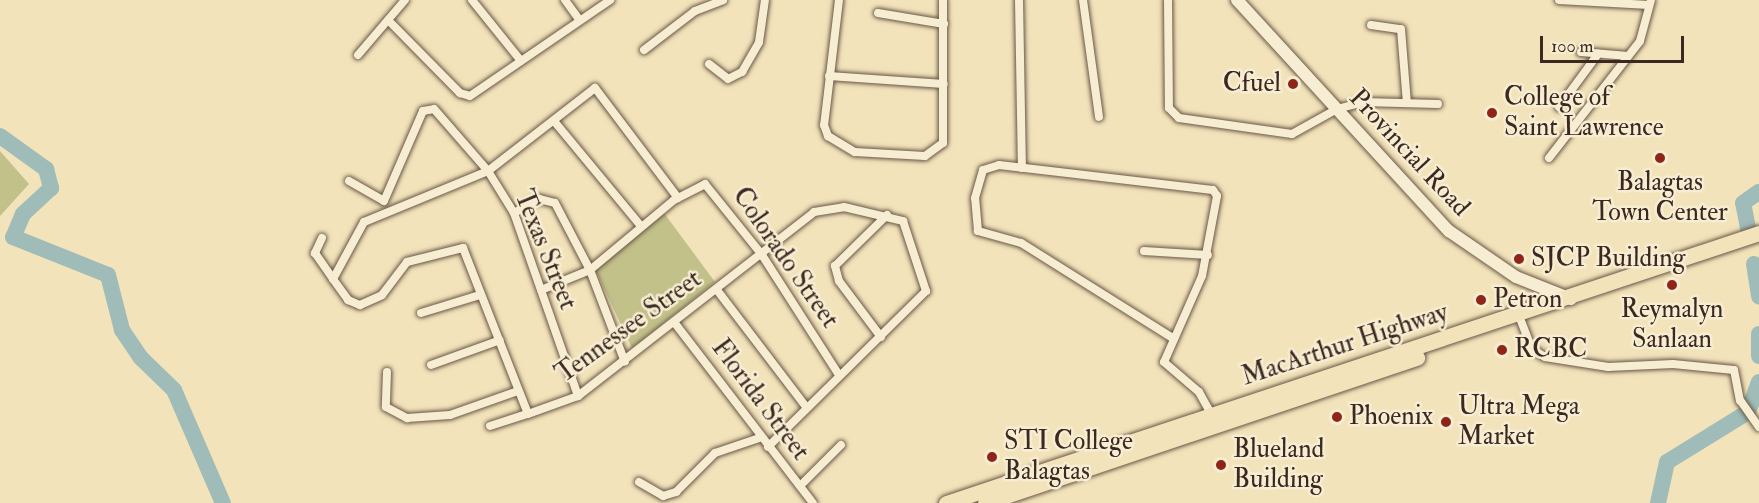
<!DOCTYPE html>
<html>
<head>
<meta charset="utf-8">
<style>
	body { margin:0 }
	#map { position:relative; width:1759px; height:503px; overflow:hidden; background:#f2e3ba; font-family:"IM FELL Double Pica",serif }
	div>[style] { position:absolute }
	.green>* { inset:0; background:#c3c18a }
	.river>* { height:16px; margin:-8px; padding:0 8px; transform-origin:8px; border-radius:8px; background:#9fbcb9 }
	.roads { filter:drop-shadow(0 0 2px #695747) drop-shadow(0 0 2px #695747) }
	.street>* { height:8px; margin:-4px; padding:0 4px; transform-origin:4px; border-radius:4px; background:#f7edd2 }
	.secondary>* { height:12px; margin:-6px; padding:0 6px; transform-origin:6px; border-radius:6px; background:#f7edd2 }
	.highway>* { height:15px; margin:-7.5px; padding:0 7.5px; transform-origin:7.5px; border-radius:7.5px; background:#f2e3ba }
	.dots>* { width:16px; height:16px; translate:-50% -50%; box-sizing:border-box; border:3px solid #f7edd2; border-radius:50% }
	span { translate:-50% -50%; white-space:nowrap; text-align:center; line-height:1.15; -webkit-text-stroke:5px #f7edd2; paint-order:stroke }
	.poi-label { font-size:26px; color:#3b2821 }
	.right { translate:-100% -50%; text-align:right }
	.left { translate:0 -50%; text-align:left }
	.street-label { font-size:26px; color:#3b2821 }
	.scale { position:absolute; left:1540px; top:36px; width:144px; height:27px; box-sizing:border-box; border:3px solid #3b2821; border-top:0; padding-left:8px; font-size:18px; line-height:21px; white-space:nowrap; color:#3b2821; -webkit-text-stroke:4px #f7edd2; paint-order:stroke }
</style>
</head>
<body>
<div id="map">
	<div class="green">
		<i style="clip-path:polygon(0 151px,29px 184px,0 216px)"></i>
		<i style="clip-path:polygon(664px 213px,715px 282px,632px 348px,595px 269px)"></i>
	</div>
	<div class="river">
		<i style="left:0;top:136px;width:57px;rotate:35.7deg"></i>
		<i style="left:46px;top:169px;width:20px;rotate:75deg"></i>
		<i style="left:51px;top:188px;width:38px;rotate:137deg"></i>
		<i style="left:23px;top:214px;width:25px;rotate:113deg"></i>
		<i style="left:13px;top:237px;width:102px;rotate:21.8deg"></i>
		<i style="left:108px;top:275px;width:57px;rotate:75.7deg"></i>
		<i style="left:122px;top:330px;width:32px;rotate:56deg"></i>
		<i style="left:140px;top:357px;width:47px;rotate:44.1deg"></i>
		<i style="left:174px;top:390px;width:123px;rotate:66.6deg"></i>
		<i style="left:1748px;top:228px;width:25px;rotate:-101deg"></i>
		<i style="left:1743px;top:203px;width:19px;rotate:-35deg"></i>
		<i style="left:1754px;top:264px;width:33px;rotate:81deg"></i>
		<i style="left:1759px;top:334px;width:22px;rotate:90deg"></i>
		<i style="left:1658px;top:503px;width:42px;rotate:-77.6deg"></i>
		<i style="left:1667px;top:462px;width:95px;rotate:-31.7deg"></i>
		<i style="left:1748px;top:412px;width:32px;rotate:-70deg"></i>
	</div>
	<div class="roads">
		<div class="street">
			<i style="left:472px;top:0;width:78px;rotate:51.2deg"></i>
			<i style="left:565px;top:0;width:24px;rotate:54deg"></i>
			<i style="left:839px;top:0;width:126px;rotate:96.8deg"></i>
			<i style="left:824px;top:125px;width:12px;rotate:70deg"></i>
			<i style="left:828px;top:136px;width:31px;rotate:31deg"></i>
			<i style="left:855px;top:152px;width:70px;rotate:3.3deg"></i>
			<i style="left:925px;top:156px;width:22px;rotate:-36deg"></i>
			<i style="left:943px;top:143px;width:143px;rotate:-90deg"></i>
			<i style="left:1019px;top:0;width:168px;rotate:89deg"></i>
			<i style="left:1083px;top:0;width:118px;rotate:82.2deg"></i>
			<i style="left:1168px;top:0;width:108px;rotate:89.5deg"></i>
			<i style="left:1169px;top:108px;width:14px;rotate:45deg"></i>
			<i style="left:1179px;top:118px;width:114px;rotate:8.1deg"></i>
			<i style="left:1292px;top:134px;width:51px;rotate:-29.1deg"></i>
			<i style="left:1337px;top:109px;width:27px;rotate:-15deg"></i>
			<i style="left:1363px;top:102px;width:75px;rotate:1.5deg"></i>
			<i style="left:1559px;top:0;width:90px;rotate:3.2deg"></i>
			<i style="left:878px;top:13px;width:67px;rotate:9.5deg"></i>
			<i style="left:388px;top:20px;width:103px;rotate:45.4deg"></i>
			<i style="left:460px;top:93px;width:10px;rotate:17deg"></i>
			<i style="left:470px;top:96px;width:170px;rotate:-34.4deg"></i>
			<i style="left:1371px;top:25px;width:30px;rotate:8deg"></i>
			<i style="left:1401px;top:29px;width:74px;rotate:85.4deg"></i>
			<i style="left:644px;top:50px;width:64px;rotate:-37.4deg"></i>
			<i style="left:695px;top:11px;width:30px;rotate:-21deg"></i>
			<i style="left:1581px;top:52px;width:47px;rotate:4.9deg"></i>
			<i style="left:358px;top:55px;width:72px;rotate:-49.5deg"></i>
			<i style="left:709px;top:64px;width:24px;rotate:38deg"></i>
			<i style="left:728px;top:79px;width:16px;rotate:-27deg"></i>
			<i style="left:742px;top:72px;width:34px;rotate:-60deg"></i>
			<i style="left:759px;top:42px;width:42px;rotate:-81.9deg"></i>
			<i style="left:829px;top:76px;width:115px;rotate:4deg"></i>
			<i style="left:1559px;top:107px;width:66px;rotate:-53.7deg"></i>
			<i style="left:554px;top:121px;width:136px;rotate:50.4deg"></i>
			<i style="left:1549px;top:158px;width:148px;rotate:-52.1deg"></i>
			<i style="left:1640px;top:41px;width:42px;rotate:-75deg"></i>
			<i style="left:349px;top:181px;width:40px;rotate:29.7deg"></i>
			<i style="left:384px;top:201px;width:98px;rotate:-66.6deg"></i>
			<i style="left:423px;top:111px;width:11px;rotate:-10deg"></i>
			<i style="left:434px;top:109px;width:82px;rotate:48.9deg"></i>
			<i style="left:488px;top:171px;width:49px;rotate:58.2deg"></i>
			<i style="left:514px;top:213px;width:194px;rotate:70.7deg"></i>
			<i style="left:678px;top:198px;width:138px;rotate:-127deg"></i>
			<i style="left:595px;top:88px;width:135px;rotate:142.2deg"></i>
			<i style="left:488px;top:171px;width:134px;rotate:157.6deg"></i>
			<i style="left:364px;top:222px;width:65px;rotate:118.5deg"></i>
			<i style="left:333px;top:279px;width:26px;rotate:54deg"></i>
			<i style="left:348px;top:300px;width:13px;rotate:23deg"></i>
			<i style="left:360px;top:305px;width:24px;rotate:-24deg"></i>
			<i style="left:382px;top:295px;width:41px;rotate:-52.9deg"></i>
			<i style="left:407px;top:262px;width:58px;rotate:-14deg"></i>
			<i style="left:463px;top:248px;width:178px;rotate:68.6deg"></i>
			<i style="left:528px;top:414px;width:53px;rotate:-19.8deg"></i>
			<i style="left:578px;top:396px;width:299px;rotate:-37.9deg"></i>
			<i style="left:814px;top:212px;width:30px;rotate:-9deg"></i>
			<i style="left:844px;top:207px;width:61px;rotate:13.3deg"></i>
			<i style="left:903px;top:221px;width:74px;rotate:71.8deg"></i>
			<i style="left:926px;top:291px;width:222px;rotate:135.4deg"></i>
			<i style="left:514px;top:213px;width:29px;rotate:-29deg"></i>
			<i style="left:539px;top:199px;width:16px;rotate:14deg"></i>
			<i style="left:555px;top:203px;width:76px;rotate:62.4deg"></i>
			<i style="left:590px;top:270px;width:98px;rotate:69.2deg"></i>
			<i style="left:322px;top:238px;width:17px;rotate:115deg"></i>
			<i style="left:315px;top:253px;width:32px;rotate:55deg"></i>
			<i style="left:1144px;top:251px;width:64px;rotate:3.6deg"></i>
			<i style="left:541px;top:290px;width:53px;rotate:-22.2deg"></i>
			<i style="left:590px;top:270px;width:109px;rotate:-39.8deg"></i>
			<i style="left:674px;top:200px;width:35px;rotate:-27deg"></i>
			<i style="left:705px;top:184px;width:91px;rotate:51.2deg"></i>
			<i style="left:762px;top:255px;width:143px;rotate:57.3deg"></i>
			<i style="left:717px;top:290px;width:147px;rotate:52.7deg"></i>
			<i style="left:421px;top:313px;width:62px;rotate:-17deg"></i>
			<i style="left:1518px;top:313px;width:39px;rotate:69deg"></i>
			<i style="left:1532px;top:349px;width:15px;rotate:32deg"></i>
			<i style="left:1545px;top:357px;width:64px;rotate:9deg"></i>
			<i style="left:1608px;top:367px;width:65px;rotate:-2.6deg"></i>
			<i style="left:1673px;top:364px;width:61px;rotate:5.6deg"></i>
			<i style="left:1734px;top:370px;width:31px;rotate:79deg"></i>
			<i style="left:1740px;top:400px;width:33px;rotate:55deg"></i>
			<i style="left:674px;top:322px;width:228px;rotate:52.5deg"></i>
			<i style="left:881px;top:337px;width:70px;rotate:-126.9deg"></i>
			<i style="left:839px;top:281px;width:16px;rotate:-105deg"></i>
			<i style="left:835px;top:266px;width:73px;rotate:-44.4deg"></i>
			<i style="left:1171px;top:337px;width:177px;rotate:-147.9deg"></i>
			<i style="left:1021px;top:243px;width:45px;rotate:-164.4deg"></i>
			<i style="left:978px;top:231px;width:33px;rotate:-95deg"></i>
			<i style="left:975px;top:198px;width:29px;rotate:-74deg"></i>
			<i style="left:983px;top:170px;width:17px;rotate:-17deg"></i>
			<i style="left:999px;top:165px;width:215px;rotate:6.7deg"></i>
			<i style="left:1213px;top:190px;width:7px;rotate:56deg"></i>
			<i style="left:1217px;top:196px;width:81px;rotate:100.6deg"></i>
			<i style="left:1202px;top:276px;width:94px;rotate:113.8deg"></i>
			<i style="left:1164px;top:362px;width:46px;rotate:40.6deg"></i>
			<i style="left:1199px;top:392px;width:29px;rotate:61deg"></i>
			<i style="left:431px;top:365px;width:73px;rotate:-19.9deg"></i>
			<i style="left:387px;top:372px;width:35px;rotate:92deg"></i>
			<i style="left:386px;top:407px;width:24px;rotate:28deg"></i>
			<i style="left:407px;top:418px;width:43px;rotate:-4deg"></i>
			<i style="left:450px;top:415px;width:72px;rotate:-19.4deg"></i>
			<i style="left:490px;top:426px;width:40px;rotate:-18deg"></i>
			<i style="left:639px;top:482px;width:28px;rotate:30deg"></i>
			<i style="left:663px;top:496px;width:14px;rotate:-17deg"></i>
			<i style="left:676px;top:492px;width:55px;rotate:-45deg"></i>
			<i style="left:715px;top:453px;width:46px;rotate:-18.8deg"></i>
			<i style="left:800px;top:486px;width:58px;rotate:-45deg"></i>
		</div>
		<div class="secondary">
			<i style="left:1237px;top:0;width:314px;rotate:47.5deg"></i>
			<i style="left:1449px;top:231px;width:81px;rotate:34.5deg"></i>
			<i style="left:1516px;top:277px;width:59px;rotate:21.8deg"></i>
		</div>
		<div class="highway">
			<i style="left:946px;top:503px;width:857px;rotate:-18.37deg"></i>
			<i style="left:985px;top:503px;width:456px;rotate:-18.6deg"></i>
		</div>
	</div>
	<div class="dots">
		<i style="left:1293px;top:84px;background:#8f2418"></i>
		<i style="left:1492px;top:113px;background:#8f2418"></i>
		<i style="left:1660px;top:158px;background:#8f2418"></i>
		<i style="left:1519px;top:259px;background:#8f2418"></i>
		<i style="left:1672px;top:285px;background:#8f2418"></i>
		<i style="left:1481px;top:300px;background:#8f2418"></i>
		<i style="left:1502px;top:350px;background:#8f2418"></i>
		<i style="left:1337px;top:417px;background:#8f2418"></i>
		<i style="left:1446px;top:422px;background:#8f2418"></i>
		<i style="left:992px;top:457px;background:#8f2418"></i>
		<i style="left:1221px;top:465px;background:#8f2418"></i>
	</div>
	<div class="poi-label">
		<span class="right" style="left:1281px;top:84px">Cfuel</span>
		<span class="left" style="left:1504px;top:113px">College of<br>Saint Lawrence</span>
		<span style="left:1660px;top:198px">Balagtas<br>Town Center</span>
		<span class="left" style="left:1531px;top:259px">SJCP Building</span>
		<span class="left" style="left:1493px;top:300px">Petron</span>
		<span style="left:1672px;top:325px">Reymalyn<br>Sanlaan</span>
		<span class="left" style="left:1514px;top:350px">RCBC</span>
		<span class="left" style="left:1458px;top:422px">Ultra Mega<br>Market</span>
		<span class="left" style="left:1349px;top:417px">Phoenix</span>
		<span class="left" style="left:1004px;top:457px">STI College<br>Balagtas</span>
		<span class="left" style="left:1233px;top:465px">Blueland<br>Building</span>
	</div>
	<div class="street-label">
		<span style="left:1409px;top:153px;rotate:47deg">Provincial Road</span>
		<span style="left:545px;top:250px;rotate:68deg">Texas Street</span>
		<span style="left:785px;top:258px;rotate:55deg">Colorado Street</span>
		<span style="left:629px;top:327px;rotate:-36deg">Tennessee Street</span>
		<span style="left:1345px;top:345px;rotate:-18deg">MacArthur Highway</span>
		<span style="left:760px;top:400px;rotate:53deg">Florida Street</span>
	</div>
	<div class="scale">100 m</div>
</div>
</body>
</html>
